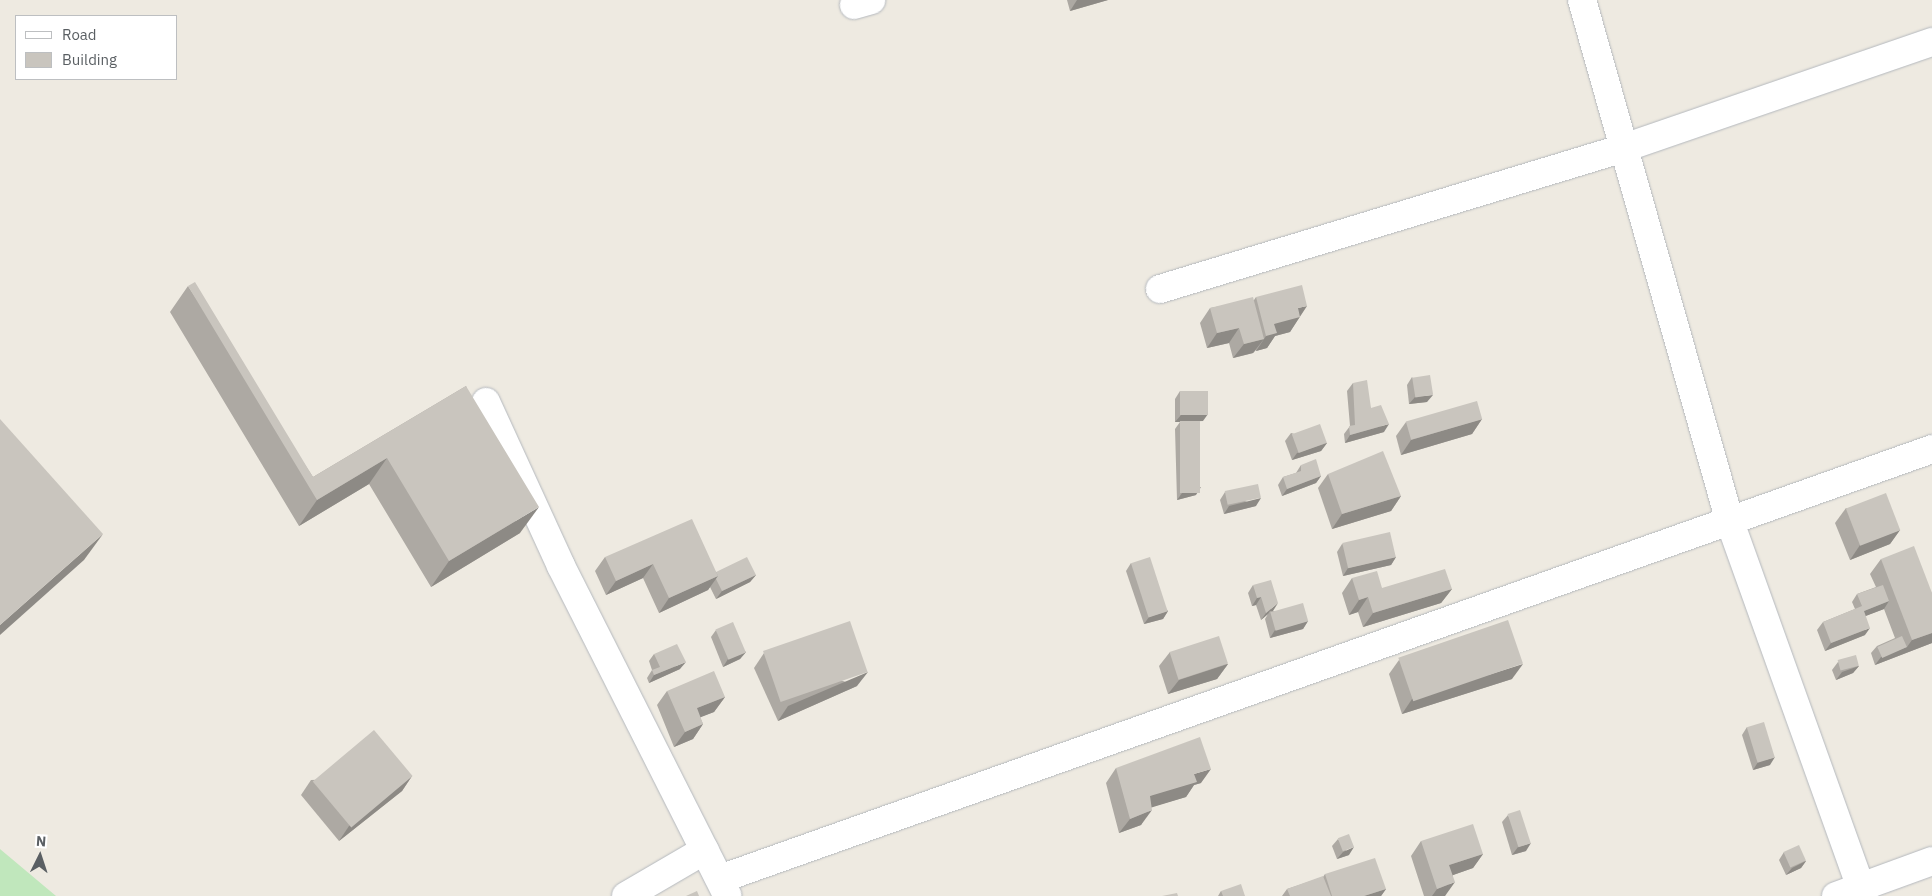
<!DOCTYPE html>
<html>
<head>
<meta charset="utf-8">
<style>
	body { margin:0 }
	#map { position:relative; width:1932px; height:896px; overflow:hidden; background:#eeeae1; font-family:"IBM Plex Sans",sans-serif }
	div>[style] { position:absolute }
	.green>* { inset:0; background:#c0e7bc }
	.roads { filter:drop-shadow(0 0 1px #b4b8bd) drop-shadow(0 0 1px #b4b8bd) }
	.minor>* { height:28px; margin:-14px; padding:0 14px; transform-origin:14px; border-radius:14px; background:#fff }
	.wall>* { inset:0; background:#ada9a3 }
	.shaded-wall>* { inset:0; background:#8d8a85 }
	.building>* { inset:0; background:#c9c5be; transform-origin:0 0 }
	span { translate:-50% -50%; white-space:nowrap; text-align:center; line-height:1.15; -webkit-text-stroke:4.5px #fff; paint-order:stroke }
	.legend { position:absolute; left:15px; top:15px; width:162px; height:65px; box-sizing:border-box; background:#fff; border:1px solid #bdbfc1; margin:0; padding:6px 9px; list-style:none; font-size:15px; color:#5a5f63 }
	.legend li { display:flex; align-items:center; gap:10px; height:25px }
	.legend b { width:25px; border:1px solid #bdbfc1 }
	.north { position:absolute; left:15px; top:831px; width:50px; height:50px; -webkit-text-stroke:4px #fff; paint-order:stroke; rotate:4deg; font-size:14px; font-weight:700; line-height:20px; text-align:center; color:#5a5f63 }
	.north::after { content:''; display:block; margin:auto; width:18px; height:22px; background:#5a5f63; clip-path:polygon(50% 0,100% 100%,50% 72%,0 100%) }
</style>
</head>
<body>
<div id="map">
	<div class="green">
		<i style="clip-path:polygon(0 849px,56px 896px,0 896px)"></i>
	</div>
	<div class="roads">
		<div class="minor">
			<i style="left:1582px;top:0;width:543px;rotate:74.17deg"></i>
			<i style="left:1730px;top:522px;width:397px;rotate:70.3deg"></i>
			<i style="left:854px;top:5px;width:18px;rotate:-16deg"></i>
			<i style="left:1160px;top:289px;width:485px;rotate:-16.9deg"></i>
			<i style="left:1624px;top:148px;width:326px;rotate:-19deg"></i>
			<i style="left:486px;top:402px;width:180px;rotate:65.4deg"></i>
			<i style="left:561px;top:566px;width:369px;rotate:63.2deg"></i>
			<i style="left:720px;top:879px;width:1286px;rotate:-19.53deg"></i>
			<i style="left:626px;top:896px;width:91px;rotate:-30.2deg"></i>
			<i style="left:1836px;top:896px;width:102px;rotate:-20deg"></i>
		</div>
	</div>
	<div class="wall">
		<i style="clip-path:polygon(1067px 0,1108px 0,1070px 11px)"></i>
		<i style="clip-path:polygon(188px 286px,313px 477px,466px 386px,520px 533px,431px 587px,369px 484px,299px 526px,170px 312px)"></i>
		<i style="clip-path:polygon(1256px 297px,1300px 316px,1290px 332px,1275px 336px,1267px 348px,1256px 351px,1256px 350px,1253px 353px,1233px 358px,1229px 343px,1207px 348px,1200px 323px,1210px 308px,1254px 300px)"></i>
		<i style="clip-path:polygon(1412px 377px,1427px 402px,1409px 404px,1407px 385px)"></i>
		<i style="clip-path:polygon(1353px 383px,1371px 408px,1384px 432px,1345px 443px,1344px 434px,1350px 426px,1347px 391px)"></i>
		<i style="clip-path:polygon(1180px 391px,1203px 421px,1200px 421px,1196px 495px,1177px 500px,1175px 429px,1180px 422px,1175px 422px,1175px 399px)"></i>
		<i style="clip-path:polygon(1482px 419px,1472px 434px,1401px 455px,1396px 436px,1406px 422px)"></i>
		<i style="clip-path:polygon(1291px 433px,1327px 443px,1321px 451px,1292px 460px,1285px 441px)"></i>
		<i style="clip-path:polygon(1301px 465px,1321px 476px,1316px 483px,1282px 496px,1278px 485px,1283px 477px,1296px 473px)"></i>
		<i style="clip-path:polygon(1328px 474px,1401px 496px,1391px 511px,1332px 529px,1318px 488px)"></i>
		<i style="clip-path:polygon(1225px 492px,1256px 506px,1224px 514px,1220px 500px)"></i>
		<i style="clip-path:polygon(1846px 508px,1900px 530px,1890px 544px,1850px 560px,1835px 523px)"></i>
		<i style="clip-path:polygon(1342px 544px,1396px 557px,1391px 565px,1343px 576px,1337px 552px)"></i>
		<i style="clip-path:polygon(605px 557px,716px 572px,756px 575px,750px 582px,716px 599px,710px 587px,708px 590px,659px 613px,643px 578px,606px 595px,595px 571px)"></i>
		<i style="clip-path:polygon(1881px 559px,1932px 593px,1932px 643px,1875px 665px,1871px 653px,1877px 646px,1895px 638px,1884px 609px,1865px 616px,1865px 635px,1825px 651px,1817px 630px,1823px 622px,1855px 609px,1852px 602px,1857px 594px,1876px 587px,1870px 574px)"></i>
		<i style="clip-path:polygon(1131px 563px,1168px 611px,1163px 619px,1144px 624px,1126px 571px)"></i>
		<i style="clip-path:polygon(1352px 578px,1382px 588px,1452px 589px,1441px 603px,1363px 627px,1358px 612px,1349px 615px,1342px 593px)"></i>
		<i style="clip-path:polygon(1253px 585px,1273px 611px,1308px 621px,1303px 629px,1270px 638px,1265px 619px,1268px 614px,1261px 620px,1256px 605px,1252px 606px,1248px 593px)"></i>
		<i style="clip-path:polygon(716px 630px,746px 652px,740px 659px,723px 667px,711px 637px)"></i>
		<i style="clip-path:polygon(1170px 652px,1228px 664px,1217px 679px,1168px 694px,1159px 666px)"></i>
		<i style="clip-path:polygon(764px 653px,857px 686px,778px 721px,754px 668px)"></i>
		<i style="clip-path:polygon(654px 654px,680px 669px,649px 683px,647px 678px,652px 670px,649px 661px)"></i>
		<i style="clip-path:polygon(1399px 660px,1512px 679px,1402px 714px,1389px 674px)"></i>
		<i style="clip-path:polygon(1838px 662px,1859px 666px,1853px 673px,1836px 680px,1832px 670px)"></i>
		<i style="clip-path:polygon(667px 691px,725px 697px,714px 712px,700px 717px,703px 724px,693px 739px,674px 747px,657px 705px)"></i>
		<i style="clip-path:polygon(1747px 727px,1770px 765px,1753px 770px,1742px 735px)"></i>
		<i style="clip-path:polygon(1116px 768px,1201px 783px,1194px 785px,1186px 797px,1151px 807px,1141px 825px,1119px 833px,1106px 783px)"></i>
		<i style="clip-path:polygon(412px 776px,402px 791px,339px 841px,301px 795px,311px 780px)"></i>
		<i style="clip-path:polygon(1508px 815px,1526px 851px,1512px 855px,1502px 822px)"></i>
		<i style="clip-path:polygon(1338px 839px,1349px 855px,1337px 859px,1332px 846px)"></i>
		<i style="clip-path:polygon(1421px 841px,1483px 854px,1473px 868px,1453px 875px,1445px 896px,1424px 896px,1411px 856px)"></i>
		<i style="clip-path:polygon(1784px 852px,1806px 861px,1801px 868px,1786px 875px,1779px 860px)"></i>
		<i style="clip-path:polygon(1325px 874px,1386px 889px,1381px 896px,1282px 896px,1287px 889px,1323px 877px)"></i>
		<i style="clip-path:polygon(1221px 891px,1245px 896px,1218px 896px)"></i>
	</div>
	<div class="shaded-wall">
		<i style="clip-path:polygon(1077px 0,1108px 0,1070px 11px)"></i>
		<i style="clip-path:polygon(1307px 306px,1290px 332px,1275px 336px,1267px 348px,1256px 351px,1274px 324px,1298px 308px)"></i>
		<i style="clip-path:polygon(1239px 328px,1229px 343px,1207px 348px,1217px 333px)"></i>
		<i style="clip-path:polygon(1264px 339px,1253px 353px,1233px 358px,1244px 344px)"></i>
		<i style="clip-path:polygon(1433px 395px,1427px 402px,1409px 404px,1415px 397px)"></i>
		<i style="clip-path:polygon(1208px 414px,1203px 421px,1175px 422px,1181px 415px)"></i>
		<i style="clip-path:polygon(1482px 419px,1472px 434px,1401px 455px,1411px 440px)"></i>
		<i style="clip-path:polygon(1389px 424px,1384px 432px,1345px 443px,1350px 435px)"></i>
		<i style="clip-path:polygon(1327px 443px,1321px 451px,1292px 460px,1297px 453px)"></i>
		<i style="clip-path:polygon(387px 458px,369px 484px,299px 526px,317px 500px)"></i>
		<i style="clip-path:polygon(1321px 476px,1316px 483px,1282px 496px,1287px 489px)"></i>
		<i style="clip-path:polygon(1201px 487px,1196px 495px,1177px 500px,1182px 493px)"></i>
		<i style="clip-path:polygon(1401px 496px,1391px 511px,1332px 529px,1342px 514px)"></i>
		<i style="clip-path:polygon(1261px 498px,1256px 506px,1224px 514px,1229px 506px)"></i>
		<i style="clip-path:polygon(539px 507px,520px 533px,431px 587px,449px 561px)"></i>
		<i style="clip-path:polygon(1900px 530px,1890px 544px,1850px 560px,1860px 545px)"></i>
		<i style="clip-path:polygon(103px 534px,84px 560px,0 635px,0 625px)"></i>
		<i style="clip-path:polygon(1396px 557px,1391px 565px,1343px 576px,1348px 568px)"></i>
		<i style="clip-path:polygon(653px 564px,643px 578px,606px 595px,616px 581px)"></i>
		<i style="clip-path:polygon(756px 575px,750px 582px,716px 599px,722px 591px)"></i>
		<i style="clip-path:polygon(718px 576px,708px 590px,659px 613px,669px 598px)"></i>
		<i style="clip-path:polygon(1452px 589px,1441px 603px,1363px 627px,1373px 613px)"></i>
		<i style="clip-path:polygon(1261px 597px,1256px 605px,1252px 606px,1257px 598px)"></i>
		<i style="clip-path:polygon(1368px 597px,1358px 612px,1349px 615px,1359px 600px)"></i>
		<i style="clip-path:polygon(1889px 601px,1884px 609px,1858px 619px,1864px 611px)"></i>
		<i style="clip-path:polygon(1278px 603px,1273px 611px,1270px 611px,1268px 614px,1261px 620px,1266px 613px)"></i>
		<i style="clip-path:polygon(1168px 611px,1163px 619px,1144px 624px,1149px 617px)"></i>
		<i style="clip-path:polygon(1308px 621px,1303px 629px,1270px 638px,1275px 630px)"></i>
		<i style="clip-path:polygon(1870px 628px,1865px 635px,1825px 651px,1831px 643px)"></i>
		<i style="clip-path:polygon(1932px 633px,1932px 643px,1875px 665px,1881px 657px,1907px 647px,1912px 640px)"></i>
		<i style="clip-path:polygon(746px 652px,740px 659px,723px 667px,728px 659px)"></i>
		<i style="clip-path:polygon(686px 662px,680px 669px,649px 683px,654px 675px)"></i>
		<i style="clip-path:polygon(1228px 664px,1217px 679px,1168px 694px,1179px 680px)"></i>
		<i style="clip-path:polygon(1523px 664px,1512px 679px,1402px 714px,1412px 699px)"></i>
		<i style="clip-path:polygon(1859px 666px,1853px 673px,1836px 680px,1842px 672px)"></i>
		<i style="clip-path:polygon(868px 672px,857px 686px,778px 721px,788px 706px)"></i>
		<i style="clip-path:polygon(725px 697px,714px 712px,686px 723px,697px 708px)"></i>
		<i style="clip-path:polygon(703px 724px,693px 739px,674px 747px,685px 732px)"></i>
		<i style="clip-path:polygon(1775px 757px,1770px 765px,1753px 770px,1758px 762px)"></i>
		<i style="clip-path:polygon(1211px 769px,1201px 783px,1194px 785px,1186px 797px,1140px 811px,1150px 796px,1194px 774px)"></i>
		<i style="clip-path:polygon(412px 776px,402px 791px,339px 841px,349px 826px)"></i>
		<i style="clip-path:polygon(1152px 810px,1141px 825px,1119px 833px,1130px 819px)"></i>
		<i style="clip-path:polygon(1531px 843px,1526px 851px,1512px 855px,1518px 847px)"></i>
		<i style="clip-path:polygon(1354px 847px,1349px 855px,1337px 859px,1343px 852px)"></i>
		<i style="clip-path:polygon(1483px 854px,1473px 868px,1439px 880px,1449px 865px)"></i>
		<i style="clip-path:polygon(1806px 861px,1801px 868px,1786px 875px,1792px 868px)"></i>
		<i style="clip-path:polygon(1455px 882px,1445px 896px,1432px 896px,1437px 889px)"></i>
		<i style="clip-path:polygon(1386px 889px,1381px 896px,1364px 896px)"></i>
	</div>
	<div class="building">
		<i style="clip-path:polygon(195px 282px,313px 477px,466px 386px,539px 507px,449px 561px,387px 458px,317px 500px,188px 286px)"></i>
		<i style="clip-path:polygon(1302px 285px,1307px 306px,1298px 308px,1300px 317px,1274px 324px,1277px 333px,1266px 336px,1256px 297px)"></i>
		<i style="clip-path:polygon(1253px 297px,1264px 339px,1244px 344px,1239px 328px,1217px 333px,1210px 308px)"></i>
		<i style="left:1430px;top:375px;width:20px;height:18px;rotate:81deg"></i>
		<i style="clip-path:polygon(1367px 380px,1371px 408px,1381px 405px,1389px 424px,1350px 435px,1349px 426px,1355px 425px,1353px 383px)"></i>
		<i style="left:1180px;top:391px;width:28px;height:24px"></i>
		<i style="left:1477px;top:401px;width:19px;height:74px;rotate:74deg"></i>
		<i style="clip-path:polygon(0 419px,103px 534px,0 625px)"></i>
		<i style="left:1180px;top:421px;width:20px;height:72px"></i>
		<i style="left:1320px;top:424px;width:20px;height:30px;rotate:70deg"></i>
		<i style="clip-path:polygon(1383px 451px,1401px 496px,1342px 514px,1328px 474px)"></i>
		<i style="clip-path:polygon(1316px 459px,1321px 476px,1287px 489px,1283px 477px,1301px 471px,1301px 465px)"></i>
		<i style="left:1258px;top:484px;width:14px;height:34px;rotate:78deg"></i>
		<i style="left:1886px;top:493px;width:40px;height:43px;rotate:69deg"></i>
		<i style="clip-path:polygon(692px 519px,718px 576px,669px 598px,653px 564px,616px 581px,605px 557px)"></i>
		<i style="left:1390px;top:532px;width:26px;height:49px;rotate:77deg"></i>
		<i style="clip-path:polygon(1914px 546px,1932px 593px,1932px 633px,1912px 640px,1881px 559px)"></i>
		<i style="clip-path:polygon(747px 557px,756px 575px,722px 591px,716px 579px,718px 576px,716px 572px)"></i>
		<i style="left:1150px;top:557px;width:57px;height:20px;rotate:72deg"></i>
		<i style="clip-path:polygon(1445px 569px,1452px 589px,1373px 613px,1368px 597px,1359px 600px,1352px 578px,1377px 571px,1382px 588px)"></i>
		<i style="clip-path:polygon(1271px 580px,1278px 603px,1266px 613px,1261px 597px,1257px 598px,1253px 585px)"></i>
		<i style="clip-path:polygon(1883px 585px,1889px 601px,1864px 611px,1870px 628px,1831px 643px,1823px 622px,1862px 606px,1857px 594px)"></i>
		<i style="left:1303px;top:603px;width:19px;height:34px;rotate:74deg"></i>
		<i style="left:1508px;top:620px;width:46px;height:116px;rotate:71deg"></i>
		<i style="left:850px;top:621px;width:54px;height:92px;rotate:71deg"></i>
		<i style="left:733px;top:622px;width:33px;height:19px;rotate:67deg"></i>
		<i style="left:1219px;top:636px;width:29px;height:52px;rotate:72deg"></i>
		<i style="left:1902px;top:636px;width:12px;height:27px;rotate:66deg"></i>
		<i style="clip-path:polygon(677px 644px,686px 662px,654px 675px,652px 670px,660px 667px,654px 654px)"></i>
		<i style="left:1856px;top:655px;width:11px;height:19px;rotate:75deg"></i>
		<i style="clip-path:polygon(714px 671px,725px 697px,697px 708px,703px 724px,685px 732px,667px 691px)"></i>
		<i style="left:1764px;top:722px;width:37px;height:18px;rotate:73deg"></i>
		<i style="left:374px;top:730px;width:60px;height:80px;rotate:50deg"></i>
		<i style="clip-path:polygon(1200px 737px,1211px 769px,1194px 774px,1197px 782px,1150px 796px,1152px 810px,1130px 819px,1116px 768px)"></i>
		<i style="left:1520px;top:810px;width:35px;height:13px;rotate:72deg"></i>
		<i style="clip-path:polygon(1473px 824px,1483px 854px,1449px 865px,1455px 882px,1437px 889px,1421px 841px)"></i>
		<i style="left:1349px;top:834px;width:14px;height:12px;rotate:69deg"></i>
		<i style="left:1799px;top:845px;width:17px;height:17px;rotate:66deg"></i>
		<i style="clip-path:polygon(1375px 858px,1386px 889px,1364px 896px,1332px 896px,1325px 874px)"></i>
		<i style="clip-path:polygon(1323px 876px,1331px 896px,1290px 896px,1287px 889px)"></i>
		<i style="clip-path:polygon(1241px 884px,1245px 896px,1223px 896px,1221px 891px)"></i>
		<i style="clip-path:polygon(697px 891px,699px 896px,686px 896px)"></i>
		<i style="clip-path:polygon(1177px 893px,1178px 896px,1162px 896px)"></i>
	</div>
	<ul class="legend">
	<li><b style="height:6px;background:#fff"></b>Road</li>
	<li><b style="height:14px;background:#c9c5be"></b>Building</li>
	</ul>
	<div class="north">N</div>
</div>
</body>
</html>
